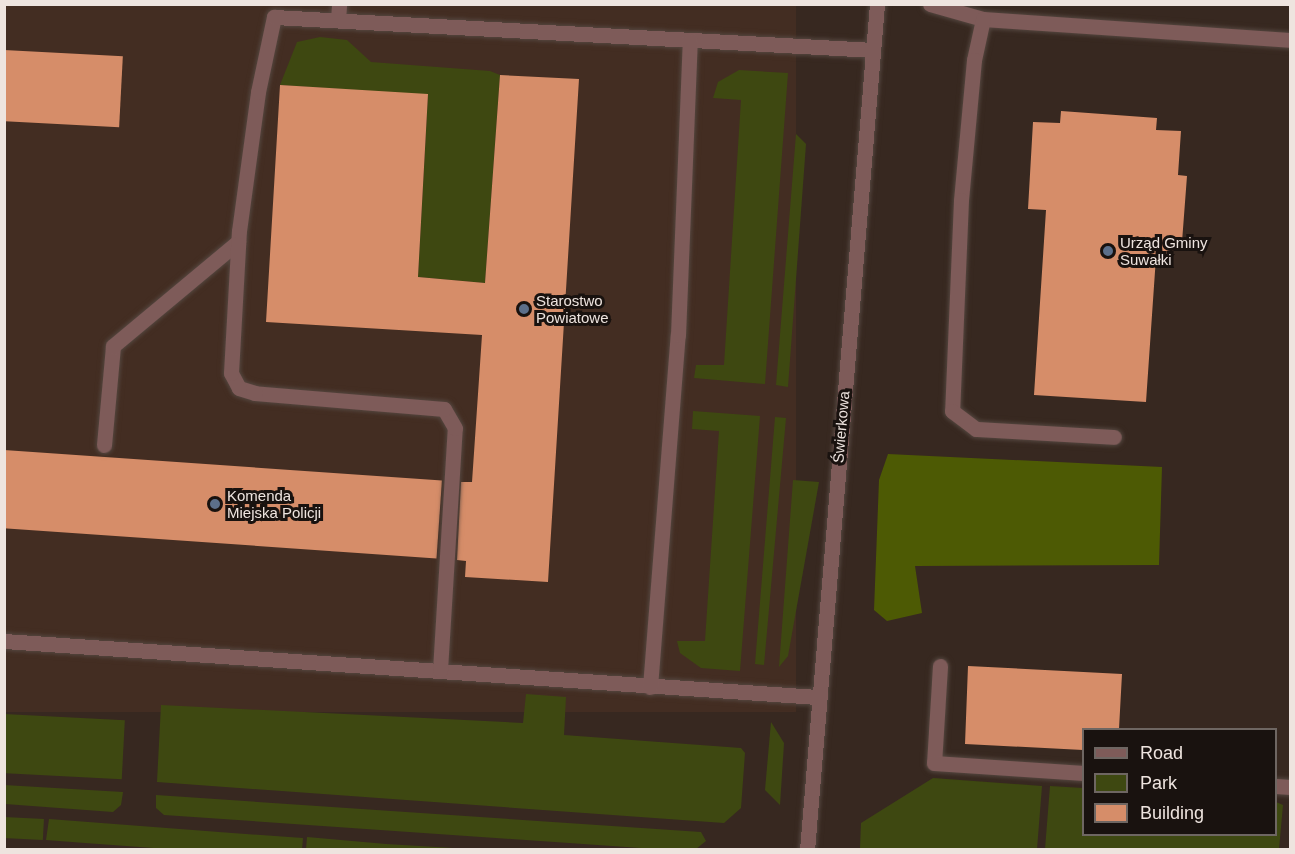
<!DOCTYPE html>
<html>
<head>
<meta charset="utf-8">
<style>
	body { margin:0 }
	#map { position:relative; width:1295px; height:854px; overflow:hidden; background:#372820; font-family:Helvetica,sans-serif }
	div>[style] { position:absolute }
	.built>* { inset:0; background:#432d22; transform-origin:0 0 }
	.green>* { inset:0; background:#3e4811; transform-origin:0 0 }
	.forest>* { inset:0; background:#4d5a04 }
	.building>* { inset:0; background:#d68d69; transform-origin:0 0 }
	.roads { filter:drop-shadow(0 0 2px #54463f) drop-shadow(0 0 2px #54463f) }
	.service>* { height:15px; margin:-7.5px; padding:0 7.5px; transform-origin:7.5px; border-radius:7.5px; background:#7e5b59 }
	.tertiary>* { height:15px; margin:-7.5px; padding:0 7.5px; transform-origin:7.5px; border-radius:7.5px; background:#7e5b59 }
	.dots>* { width:16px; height:16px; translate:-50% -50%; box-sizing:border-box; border:3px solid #19120f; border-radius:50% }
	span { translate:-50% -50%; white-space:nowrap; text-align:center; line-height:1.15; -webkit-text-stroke:6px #19120f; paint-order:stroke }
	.poi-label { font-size:15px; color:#eee4df }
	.left { translate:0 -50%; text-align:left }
	.street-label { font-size:15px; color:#eee4df }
	.frame { position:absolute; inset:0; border:6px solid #eee4df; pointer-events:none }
	.legend { position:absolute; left:1082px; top:728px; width:195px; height:108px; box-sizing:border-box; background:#19120f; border:2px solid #6e6662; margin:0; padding:8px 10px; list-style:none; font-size:18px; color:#eee4df }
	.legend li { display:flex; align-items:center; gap:12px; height:30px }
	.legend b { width:30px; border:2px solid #6e6662 }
</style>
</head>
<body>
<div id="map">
	<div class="built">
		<i style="left:4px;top:5px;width:792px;height:707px"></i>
	</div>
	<div class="green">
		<i style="clip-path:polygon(320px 37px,347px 40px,371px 62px,490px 71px,500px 75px,485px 283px,418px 277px,428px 95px,280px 85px,297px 42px)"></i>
		<i style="clip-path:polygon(739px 70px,788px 73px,765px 384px,694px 378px,696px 365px,724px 365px,741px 100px,713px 98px,718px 82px)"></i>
		<i style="clip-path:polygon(796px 134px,806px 144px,788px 387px,776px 385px)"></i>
		<i style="clip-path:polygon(693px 411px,760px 416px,740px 671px,701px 668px,680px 653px,677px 641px,705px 641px,719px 431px,692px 429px)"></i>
		<i style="clip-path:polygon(775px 417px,786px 418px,764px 665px,755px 664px)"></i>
		<i style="clip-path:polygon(793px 480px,819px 482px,788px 656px,779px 667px)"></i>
		<i style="clip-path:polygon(526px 694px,566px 697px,564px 735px,741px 748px,745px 753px,741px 808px,724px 823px,157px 782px,161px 705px,523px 723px)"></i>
		<i style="left:4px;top:714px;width:121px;height:59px;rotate:3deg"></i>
		<i style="clip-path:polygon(771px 722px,784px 743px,780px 805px,765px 790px)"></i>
		<i style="clip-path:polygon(933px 778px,1042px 786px,1037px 849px,860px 849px,861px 823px)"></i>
		<i style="clip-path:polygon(4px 785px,123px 792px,121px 805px,113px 812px,5px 804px)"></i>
		<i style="clip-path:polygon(1050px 786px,1083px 788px,1084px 834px,1276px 834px,1276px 802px,1283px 805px,1279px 849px,1045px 849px)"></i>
		<i style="clip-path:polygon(156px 795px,701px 832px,706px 841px,696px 849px,655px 849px,164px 815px,156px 808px)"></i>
		<i style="left:4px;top:817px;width:40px;height:21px;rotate:3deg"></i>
		<i style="clip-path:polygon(49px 819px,232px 833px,303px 838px,302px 850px,181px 850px,85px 843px,46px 840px)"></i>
		<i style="clip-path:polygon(307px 837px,386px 844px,470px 849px,306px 849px)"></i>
	</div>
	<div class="forest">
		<i style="clip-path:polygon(888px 454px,1162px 467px,1159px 565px,915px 566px,922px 613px,887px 621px,874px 610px,879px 480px)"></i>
	</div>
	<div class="building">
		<i style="left:4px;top:50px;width:119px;height:71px;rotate:3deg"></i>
		<i style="clip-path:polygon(500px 75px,579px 79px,548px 582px,465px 577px,466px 561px,457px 560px,461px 482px,472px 482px,482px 335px,266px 322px,280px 85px,428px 94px,418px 277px,485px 283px)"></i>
		<i style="clip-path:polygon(1061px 111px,1157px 118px,1156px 130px,1181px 131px,1178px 175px,1187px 176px,1182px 242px,1173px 241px,1172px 258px,1156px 257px,1146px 402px,1034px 395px,1046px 210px,1028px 209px,1033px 122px,1060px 123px)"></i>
		<i style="left:4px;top:450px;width:439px;height:78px;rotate:4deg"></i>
		<i style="clip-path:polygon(968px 666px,1122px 674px,1119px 729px,1083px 729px,1083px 750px,965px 744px)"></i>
	</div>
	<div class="roads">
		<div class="service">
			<i style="left:930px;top:4px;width:55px;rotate:15.8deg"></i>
			<i style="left:983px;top:19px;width:307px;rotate:3.9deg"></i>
			<i style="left:983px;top:19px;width:42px;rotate:102.4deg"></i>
			<i style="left:974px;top:60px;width:141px;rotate:95.3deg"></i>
			<i style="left:961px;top:200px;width:211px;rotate:92.4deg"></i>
			<i style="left:952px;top:411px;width:30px;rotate:37deg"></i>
			<i style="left:976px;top:429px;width:138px;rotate:3.3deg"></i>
			<i style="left:338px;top:20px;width:16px;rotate:-86deg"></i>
			<i style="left:104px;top:445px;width:99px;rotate:-84.8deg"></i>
			<i style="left:113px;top:346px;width:163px;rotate:-39.8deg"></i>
			<i style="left:4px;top:641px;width:815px;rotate:3.94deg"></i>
			<i style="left:940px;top:666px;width:97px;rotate:93.5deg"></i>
			<i style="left:934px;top:763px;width:150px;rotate:3.8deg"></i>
			<i style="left:440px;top:670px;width:242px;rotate:-86.5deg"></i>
			<i style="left:455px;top:428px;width:22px;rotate:-120deg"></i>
			<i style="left:444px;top:409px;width:190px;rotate:-175.2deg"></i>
			<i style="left:255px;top:393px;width:17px;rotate:-163deg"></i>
			<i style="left:239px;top:388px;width:17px;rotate:-118deg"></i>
			<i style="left:231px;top:373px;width:142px;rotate:-86.8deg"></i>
			<i style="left:239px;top:231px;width:140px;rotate:-82.2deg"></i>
			<i style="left:258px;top:92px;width:77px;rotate:-78deg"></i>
			<i style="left:274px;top:17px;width:600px;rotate:3.15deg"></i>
			<i style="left:650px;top:687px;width:353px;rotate:-85.5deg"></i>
			<i style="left:678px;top:335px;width:294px;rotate:-87.7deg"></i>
			<i style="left:1276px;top:786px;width:14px;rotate:4deg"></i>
		</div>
		<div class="tertiary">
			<i style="left:807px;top:850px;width:849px;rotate:-85.27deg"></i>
		</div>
	</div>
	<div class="dots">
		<i style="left:1108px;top:251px;background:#5c6f8a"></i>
		<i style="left:524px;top:309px;background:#5c6f8a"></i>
		<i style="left:215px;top:504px;background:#5c6f8a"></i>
	</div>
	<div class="poi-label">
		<span class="left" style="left:1120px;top:251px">Urząd Gminy<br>Suwałki</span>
		<span class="left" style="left:536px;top:309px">Starostwo<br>Powiatowe</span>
		<span class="left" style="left:227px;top:504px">Komenda<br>Miejska Policji</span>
	</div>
	<div class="street-label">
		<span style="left:841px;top:427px;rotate:-85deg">Świerkowa</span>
	</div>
	<div class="frame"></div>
	<ul class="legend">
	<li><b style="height:8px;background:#7e5b59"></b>Road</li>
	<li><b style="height:16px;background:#3e4811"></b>Park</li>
	<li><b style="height:16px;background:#d68d69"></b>Building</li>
	</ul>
</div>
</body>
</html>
